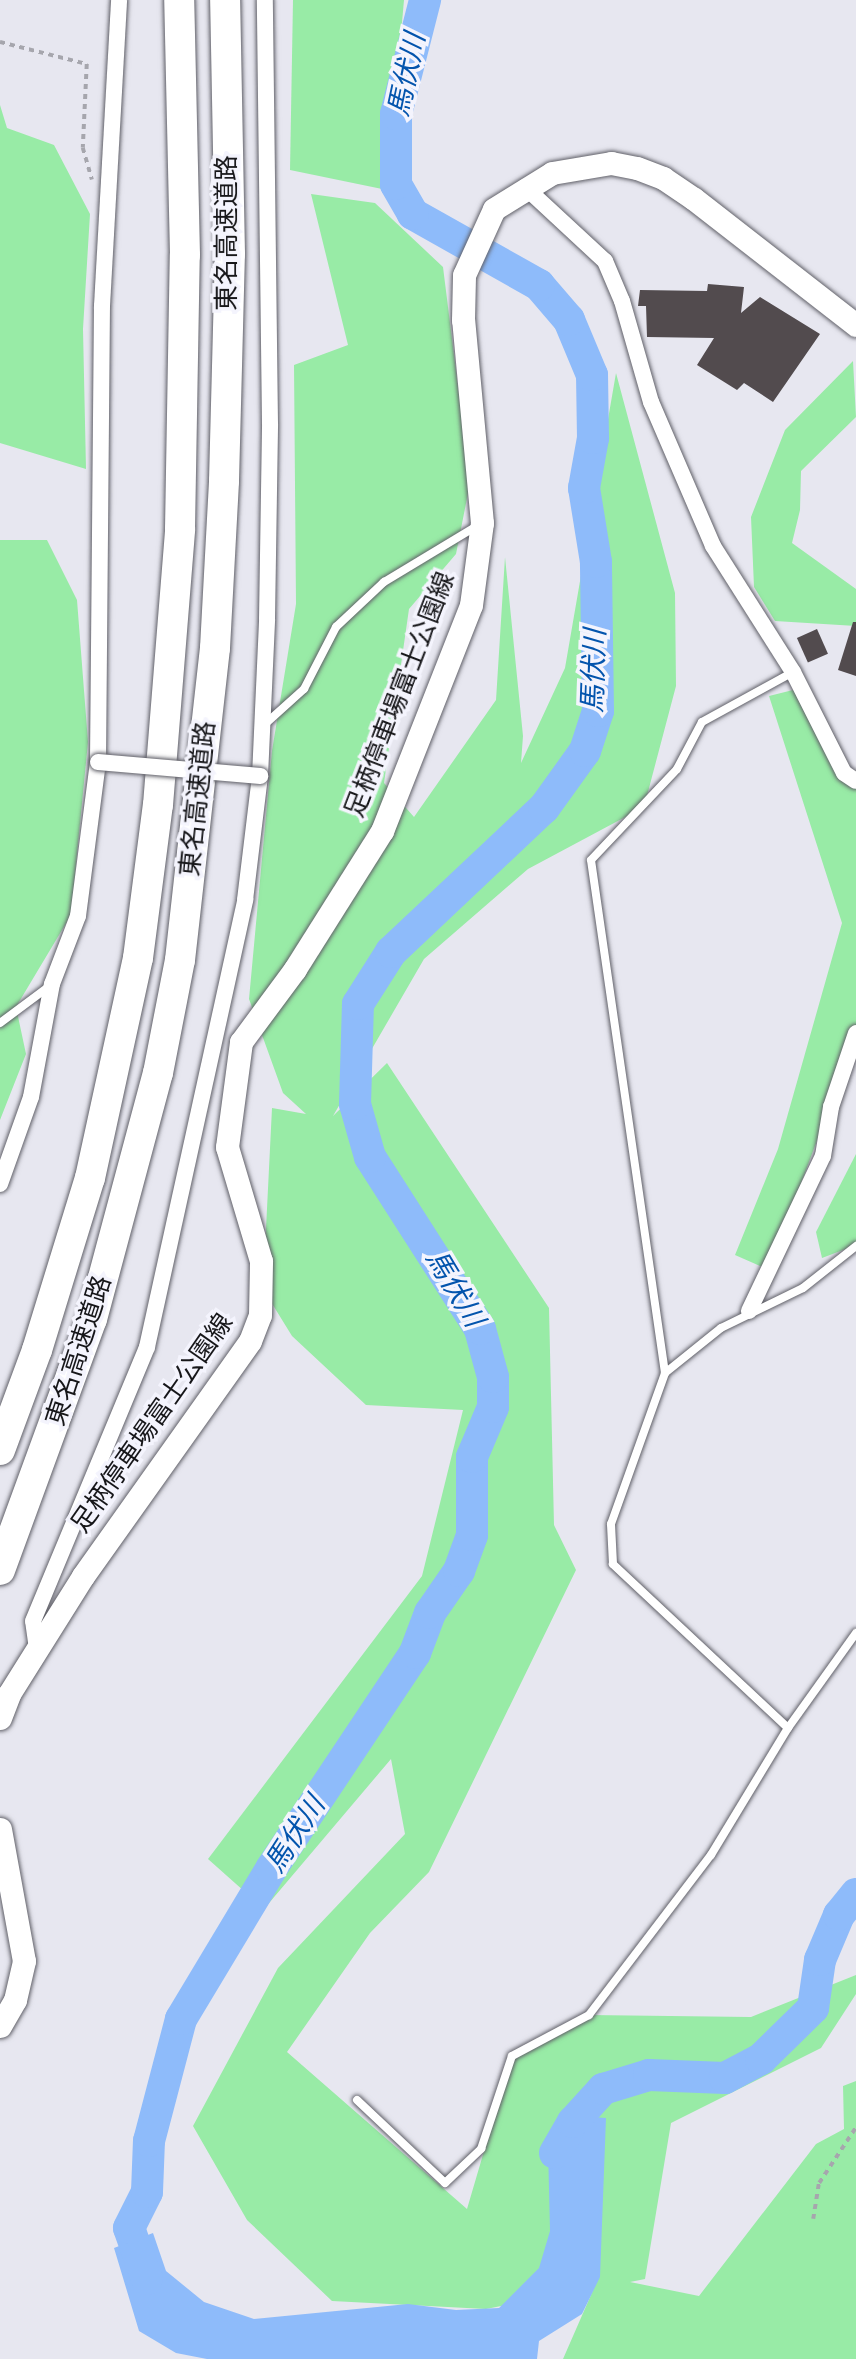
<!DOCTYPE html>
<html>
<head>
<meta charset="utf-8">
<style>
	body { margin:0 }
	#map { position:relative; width:856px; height:2359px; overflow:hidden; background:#e7e7f0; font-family:"Sofia Sans Condensed","Noto Sans JP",sans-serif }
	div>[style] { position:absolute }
	.green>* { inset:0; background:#98eba6 }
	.water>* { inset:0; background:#8ebbfa }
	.river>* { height:32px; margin:-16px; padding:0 16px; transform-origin:16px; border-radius:16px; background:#8ebbfa }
	.building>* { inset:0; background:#524b4e; transform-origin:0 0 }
	.path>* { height:3.5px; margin-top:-1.75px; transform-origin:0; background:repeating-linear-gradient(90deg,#a6a6ad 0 5px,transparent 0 10px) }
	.roads { filter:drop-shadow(0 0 2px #606068) drop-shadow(0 0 2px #606068) }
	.service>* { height:8px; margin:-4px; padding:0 4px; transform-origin:4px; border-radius:4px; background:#fff }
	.minor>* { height:16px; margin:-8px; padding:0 8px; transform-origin:8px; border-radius:8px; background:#fff }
	.secondary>* { height:23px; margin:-11.5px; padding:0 11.5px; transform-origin:11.5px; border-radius:11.5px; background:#fff }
	.motorway>* { height:30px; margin:-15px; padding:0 15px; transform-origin:15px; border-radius:15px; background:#fff }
	.bridges { filter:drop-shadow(0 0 2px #606068) drop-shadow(0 0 2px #606068) }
	.minor-bridge>* { height:16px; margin:-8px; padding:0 8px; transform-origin:8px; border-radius:8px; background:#fff }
	span { translate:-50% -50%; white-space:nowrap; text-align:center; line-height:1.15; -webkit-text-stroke:7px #f4f4fd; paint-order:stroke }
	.street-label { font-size:26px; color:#161619 }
	.water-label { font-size:28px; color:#0354ad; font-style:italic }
</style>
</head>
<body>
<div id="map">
	<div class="green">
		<i style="clip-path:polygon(293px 0,404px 0,387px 190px,290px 170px)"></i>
		<i style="clip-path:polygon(0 105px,7px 128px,54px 145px,90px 214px,83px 329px,86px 469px,0 443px)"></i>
		<i style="clip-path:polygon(311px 194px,375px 203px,443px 267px,470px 483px,456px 554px,409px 609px,384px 783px,414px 817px,496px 700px,505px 557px,523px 736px,521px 763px,565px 668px,616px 373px,675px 593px,676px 686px,644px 807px,528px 869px,424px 959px,333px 1116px,387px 1063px,549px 1308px,554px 1525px,576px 1570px,429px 1872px,370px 1933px,287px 2052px,467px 2209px,512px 2056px,589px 2015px,751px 2017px,856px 1975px,856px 1994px,821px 2048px,671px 2123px,645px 2279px,630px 2282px,699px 2296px,816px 2144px,844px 2129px,843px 2086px,856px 2081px,856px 2359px,563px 2359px,594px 2288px,486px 2309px,332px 2301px,247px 2220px,193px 2126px,278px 1968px,405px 1834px,391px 1759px,264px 1909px,208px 1859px,422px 1576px,463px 1410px,366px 1405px,292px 1336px,263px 1289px,272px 1108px,306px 1114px,283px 1093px,249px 999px,272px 751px,296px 604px,294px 365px,348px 345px)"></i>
		<i style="clip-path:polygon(853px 361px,856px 417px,801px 471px,800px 510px,792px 543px,856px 589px,856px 626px,775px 621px,754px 587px,751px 517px,785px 430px)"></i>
		<i style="clip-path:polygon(0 540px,47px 540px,77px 600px,88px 742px,71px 915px,16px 1007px,26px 1054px,0 1120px)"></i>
		<i style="clip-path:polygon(801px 688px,856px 788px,856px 1035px,769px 1270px,735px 1255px,778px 1149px,842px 923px,769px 696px)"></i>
		<i style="clip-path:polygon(856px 1154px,856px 1245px,822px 1258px,816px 1232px)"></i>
	</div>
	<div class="water">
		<i style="clip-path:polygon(562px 2115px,606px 2118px,600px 2277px,582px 2314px,539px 2341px,537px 2359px,207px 2359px,176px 2353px,139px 2331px,114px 2248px,153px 2233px,166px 2271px,204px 2302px,254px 2319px,408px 2304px,456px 2310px,499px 2308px,539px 2268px,550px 2231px,548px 2147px)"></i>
	</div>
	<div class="river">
		<i style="left:555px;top:2153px;width:36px;rotate:-60deg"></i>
		<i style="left:573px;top:2122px;width:45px;rotate:-47.7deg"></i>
		<i style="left:603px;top:2089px;width:48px;rotate:-16.9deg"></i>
		<i style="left:649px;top:2075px;width:76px;rotate:2.3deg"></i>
		<i style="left:725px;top:2078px;width:41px;rotate:-27.8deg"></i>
		<i style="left:761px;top:2059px;width:73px;rotate:-44.4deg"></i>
		<i style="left:813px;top:2008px;width:49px;rotate:-81.7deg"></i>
		<i style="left:820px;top:1960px;width:49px;rotate:-67.1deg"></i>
		<i style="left:839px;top:1915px;width:27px;rotate:-51deg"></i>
		<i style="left:147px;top:2279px;width:54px;rotate:-109.4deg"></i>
		<i style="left:129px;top:2228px;width:40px;rotate:-63.4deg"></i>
		<i style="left:147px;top:2192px;width:51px;rotate:-87.8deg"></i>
		<i style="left:149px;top:2141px;width:126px;rotate:-75.3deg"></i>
		<i style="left:181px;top:2019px;width:175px;rotate:-59deg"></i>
		<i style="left:271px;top:1869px;width:260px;rotate:-56.3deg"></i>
		<i style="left:415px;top:1653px;width:43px;rotate:-69.4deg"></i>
		<i style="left:430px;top:1613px;width:51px;rotate:-55.4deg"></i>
		<i style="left:459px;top:1571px;width:38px;rotate:-70deg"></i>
		<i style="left:472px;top:1535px;width:78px;rotate:-90deg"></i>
		<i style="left:472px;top:1457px;width:54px;rotate:-67.2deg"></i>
		<i style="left:493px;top:1407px;width:30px;rotate:-90deg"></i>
		<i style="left:493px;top:1377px;width:50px;rotate:-105.2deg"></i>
		<i style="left:480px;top:1329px;width:204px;rotate:-122.6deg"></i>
		<i style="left:370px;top:1157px;width:55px;rotate:-105.8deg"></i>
		<i style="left:355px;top:1104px;width:100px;rotate:-88.3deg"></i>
		<i style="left:358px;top:1004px;width:62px;rotate:-57.6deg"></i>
		<i style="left:391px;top:952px;width:210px;rotate:-43.3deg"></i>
		<i style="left:544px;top:808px;width:70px;rotate:-54.3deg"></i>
		<i style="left:585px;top:751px;width:42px;rotate:-72deg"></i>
		<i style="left:598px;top:711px;width:149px;rotate:-90.8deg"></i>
		<i style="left:596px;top:562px;width:75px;rotate:-99.2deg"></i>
		<i style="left:584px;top:488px;width:51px;rotate:-79.8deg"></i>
		<i style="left:593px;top:438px;width:63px;rotate:-90.9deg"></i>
		<i style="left:592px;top:375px;width:60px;rotate:-112.7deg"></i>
		<i style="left:569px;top:320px;width:46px;rotate:-130.6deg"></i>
		<i style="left:539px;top:285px;width:145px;rotate:-150.6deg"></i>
		<i style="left:413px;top:214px;width:34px;rotate:-120deg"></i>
		<i style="left:396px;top:184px;width:70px;rotate:-90deg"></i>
		<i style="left:396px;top:114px;width:118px;rotate:-75.7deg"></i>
	</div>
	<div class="building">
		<i style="clip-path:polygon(708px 284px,744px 287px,741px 313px,760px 297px,820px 334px,773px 402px,744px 383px,737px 390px,697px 365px,714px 338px,647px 337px,646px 306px,638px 306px,640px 290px,707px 291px)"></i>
		<i style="clip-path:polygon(853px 622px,856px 622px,856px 676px,838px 670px)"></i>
		<i style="left:817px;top:629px;width:27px;height:22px;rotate:66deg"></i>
	</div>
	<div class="path">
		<i style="left:0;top:42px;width:90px;rotate:14.2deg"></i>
		<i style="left:87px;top:64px;width:84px;rotate:92.7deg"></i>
		<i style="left:83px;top:148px;width:33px;rotate:74deg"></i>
		<i style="left:813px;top:2219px;width:36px;rotate:-81deg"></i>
		<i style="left:819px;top:2183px;width:67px;rotate:-56.5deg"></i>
	</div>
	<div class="roads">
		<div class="service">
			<i style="left:264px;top:725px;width:54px;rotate:-42deg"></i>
			<i style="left:304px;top:689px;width:70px;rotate:-62.7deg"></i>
			<i style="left:336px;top:627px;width:66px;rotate:-43.2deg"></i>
			<i style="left:384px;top:582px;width:109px;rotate:-31.1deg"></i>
			<i style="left:0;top:1023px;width:64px;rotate:-36.7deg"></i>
			<i style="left:665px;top:1373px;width:72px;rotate:-38.8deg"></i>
			<i style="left:721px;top:1328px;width:91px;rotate:-26deg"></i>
			<i style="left:803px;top:1288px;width:68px;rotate:-38.4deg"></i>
			<i style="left:788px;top:1728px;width:240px;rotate:-136.9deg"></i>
			<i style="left:613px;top:1564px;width:40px;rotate:-92.9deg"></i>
			<i style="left:611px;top:1524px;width:160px;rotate:-70.3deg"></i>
			<i style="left:665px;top:1373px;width:518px;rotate:-98.21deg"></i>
			<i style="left:591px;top:860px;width:125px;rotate:-46.6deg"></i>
			<i style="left:677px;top:769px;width:53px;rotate:-62deg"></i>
			<i style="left:702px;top:722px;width:104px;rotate:-28.8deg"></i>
			<i style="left:357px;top:2100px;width:121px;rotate:43.3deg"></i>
			<i style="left:445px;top:2183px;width:50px;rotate:-43.4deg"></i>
			<i style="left:481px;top:2149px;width:98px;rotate:-71.6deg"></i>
			<i style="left:512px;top:2056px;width:87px;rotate:-28deg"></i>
			<i style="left:589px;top:2015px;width:201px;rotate:-52.7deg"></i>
			<i style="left:711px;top:1855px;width:149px;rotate:-58.8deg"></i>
			<i style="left:788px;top:1728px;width:117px;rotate:-54.4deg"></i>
		</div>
		<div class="minor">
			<i style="left:525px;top:187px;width:109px;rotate:42.8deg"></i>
			<i style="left:605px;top:261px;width:43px;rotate:67deg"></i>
			<i style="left:622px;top:301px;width:105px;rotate:74deg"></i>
			<i style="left:651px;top:402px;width:157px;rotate:66.7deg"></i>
			<i style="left:713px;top:546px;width:149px;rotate:57.6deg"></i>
			<i style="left:793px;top:672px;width:113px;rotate:63.2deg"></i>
			<i style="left:844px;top:773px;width:14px;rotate:34deg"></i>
			<i style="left:0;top:1184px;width:92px;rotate:-70.4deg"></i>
			<i style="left:31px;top:1097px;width:115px;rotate:-79.5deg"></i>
			<i style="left:52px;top:984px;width:73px;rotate:-69.1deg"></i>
			<i style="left:78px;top:916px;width:155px;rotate:-82.6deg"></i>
			<i style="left:98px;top:762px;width:456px;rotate:-89.5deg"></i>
			<i style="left:102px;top:306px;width:306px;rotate:-86.8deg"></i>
			<i style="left:749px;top:1311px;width:172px;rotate:-64.5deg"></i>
			<i style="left:823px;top:1156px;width:50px;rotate:-80.7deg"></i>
			<i style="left:831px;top:1107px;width:78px;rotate:-71.3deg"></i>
			<i style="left:37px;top:1649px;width:28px;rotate:-98deg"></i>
			<i style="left:33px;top:1621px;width:297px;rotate:-67.4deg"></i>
			<i style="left:147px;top:1347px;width:458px;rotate:-77.6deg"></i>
			<i style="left:245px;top:900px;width:125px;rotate:-83.1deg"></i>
			<i style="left:260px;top:776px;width:157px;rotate:-87.4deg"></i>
			<i style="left:267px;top:619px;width:195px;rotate:-89.1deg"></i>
			<i style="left:270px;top:424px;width:424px;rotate:-90.7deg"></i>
		</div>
		<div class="secondary">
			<i style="left:0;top:1718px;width:26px;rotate:-69deg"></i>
			<i style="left:9px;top:1694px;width:139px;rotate:-57.9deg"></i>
			<i style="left:83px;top:1576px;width:288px;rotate:-54.6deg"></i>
			<i style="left:250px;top:1341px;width:28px;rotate:-69deg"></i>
			<i style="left:260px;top:1315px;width:54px;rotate:-88.9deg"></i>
			<i style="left:261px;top:1261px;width:119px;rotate:-106.6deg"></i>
			<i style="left:227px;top:1147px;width:106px;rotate:-82.4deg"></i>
			<i style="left:241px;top:1042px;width:91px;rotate:-53.5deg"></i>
			<i style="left:295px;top:969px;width:163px;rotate:-57.8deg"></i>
			<i style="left:382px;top:831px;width:243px;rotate:-68.5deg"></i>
			<i style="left:471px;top:605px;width:83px;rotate:-82.4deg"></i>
			<i style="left:482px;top:523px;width:204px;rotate:-95.3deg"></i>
			<i style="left:463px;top:320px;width:45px;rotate:-88.7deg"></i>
			<i style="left:464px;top:275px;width:72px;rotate:-65.6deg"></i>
			<i style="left:494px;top:209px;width:68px;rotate:-31.8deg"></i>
			<i style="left:552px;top:173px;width:60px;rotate:-9.6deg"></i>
			<i style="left:611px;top:163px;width:26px;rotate:11deg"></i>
			<i style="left:637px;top:168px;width:28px;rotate:21deg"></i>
			<i style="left:663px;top:178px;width:37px;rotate:34deg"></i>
			<i style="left:694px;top:199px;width:205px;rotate:37.9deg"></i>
			<i style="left:0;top:1829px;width:134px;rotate:79.7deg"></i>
			<i style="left:24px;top:1961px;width:40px;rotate:103deg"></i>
			<i style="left:15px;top:2000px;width:30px;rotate:120deg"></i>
		</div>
		<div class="motorway">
			<i style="left:0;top:1450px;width:107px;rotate:-69.7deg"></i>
			<i style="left:37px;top:1350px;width:180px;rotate:-72.9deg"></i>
			<i style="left:90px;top:1178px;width:225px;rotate:-77.7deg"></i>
			<i style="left:138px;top:958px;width:154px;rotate:-82.6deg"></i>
			<i style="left:158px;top:805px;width:277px;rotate:-85.4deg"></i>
			<i style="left:180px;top:529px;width:274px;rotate:-89deg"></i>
			<i style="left:185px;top:255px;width:255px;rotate:-91.3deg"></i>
			<i style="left:0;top:1570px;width:267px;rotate:-69.9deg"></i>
			<i style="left:92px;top:1319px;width:255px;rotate:-75deg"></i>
			<i style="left:158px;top:1073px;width:115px;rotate:-79deg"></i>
			<i style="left:180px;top:960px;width:314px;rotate:-83.6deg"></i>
			<i style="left:215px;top:648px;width:167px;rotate:-86.9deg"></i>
			<i style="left:224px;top:481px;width:227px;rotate:-88.5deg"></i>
			<i style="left:230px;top:254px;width:254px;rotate:-91.1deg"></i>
		</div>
	</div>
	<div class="bridges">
		<div class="minor-bridge">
			<i style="left:98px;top:762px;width:163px;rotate:4.9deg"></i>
		</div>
	</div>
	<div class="street-label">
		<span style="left:228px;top:233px;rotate:-90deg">東名高速道路</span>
		<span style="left:401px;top:695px;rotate:-69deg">足柄停車場富士公園線</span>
		<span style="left:199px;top:799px;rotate:-84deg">東名高速道路</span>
		<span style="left:80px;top:1351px;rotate:-72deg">東名高速道路</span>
		<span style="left:153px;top:1424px;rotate:-55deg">足柄停車場富士公園線</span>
	</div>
	<div class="water-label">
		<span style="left:408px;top:75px;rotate:-78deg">馬伏川</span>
		<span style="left:595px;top:671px;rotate:-88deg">馬伏川</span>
		<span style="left:454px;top:1289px;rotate:59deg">馬伏川</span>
		<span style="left:296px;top:1835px;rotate:-57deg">馬伏川</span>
	</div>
</div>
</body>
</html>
